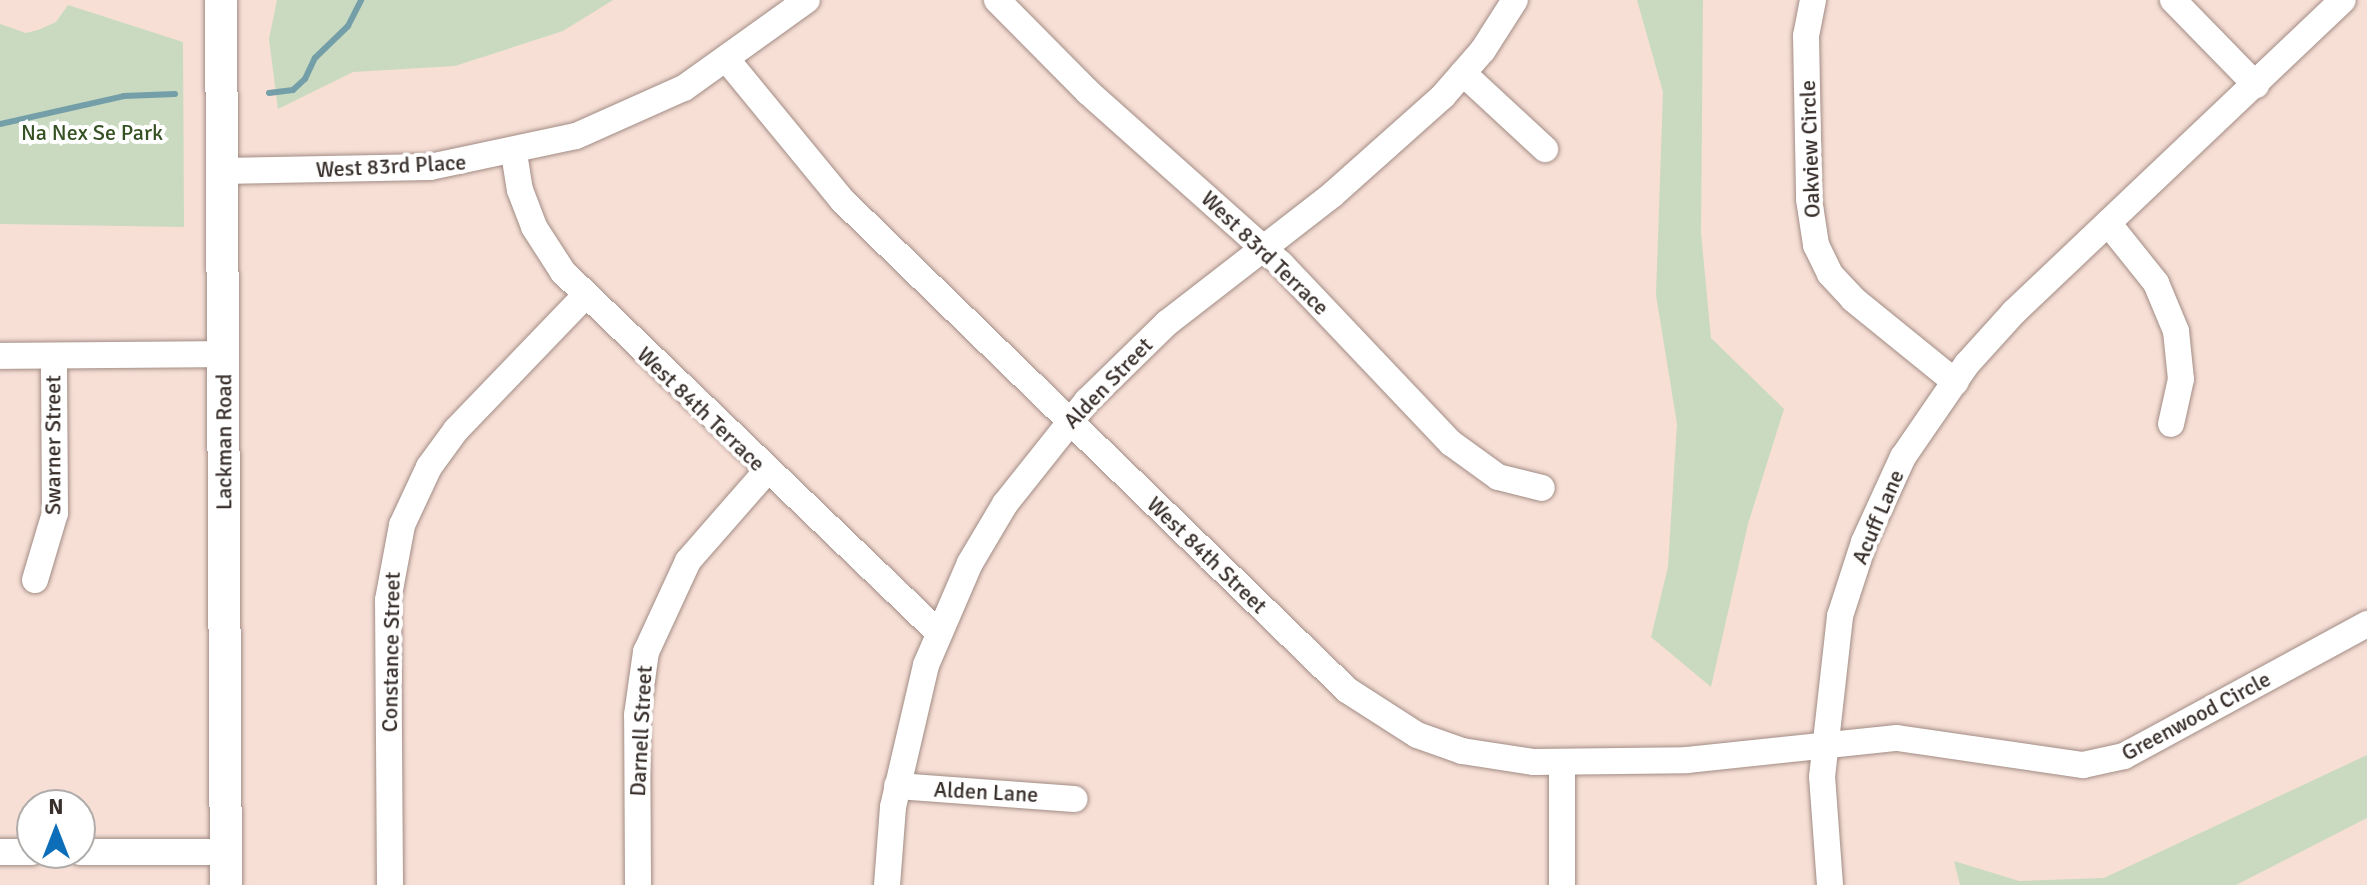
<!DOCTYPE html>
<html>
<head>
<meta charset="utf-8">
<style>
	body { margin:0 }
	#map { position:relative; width:2367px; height:885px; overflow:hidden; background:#f7dfd6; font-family:Signika,sans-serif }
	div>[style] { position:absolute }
	.green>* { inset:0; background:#c9dac0 }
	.stream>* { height:6px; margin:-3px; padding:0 3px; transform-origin:3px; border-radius:3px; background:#749fa8 }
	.roads { filter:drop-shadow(0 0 2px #a18c84) drop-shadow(0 0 2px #a18c84) }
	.minor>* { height:26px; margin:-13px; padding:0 13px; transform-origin:13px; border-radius:13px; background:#fff }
	.major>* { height:32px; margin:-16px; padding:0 16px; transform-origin:16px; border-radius:16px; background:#fff }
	span { translate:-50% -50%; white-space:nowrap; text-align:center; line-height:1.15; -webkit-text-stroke:8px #fff; paint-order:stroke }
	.park-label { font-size:22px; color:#365224 }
	.street-label { font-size:22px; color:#382f2b }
	.north { position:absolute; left:16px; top:789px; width:80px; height:80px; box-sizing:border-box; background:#fff; border:2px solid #afacaa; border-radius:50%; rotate:0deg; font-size:22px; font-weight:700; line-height:32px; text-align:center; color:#382f2b }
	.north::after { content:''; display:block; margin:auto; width:28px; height:36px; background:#0c6db9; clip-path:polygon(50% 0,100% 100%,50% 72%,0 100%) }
</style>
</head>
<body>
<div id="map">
	<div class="green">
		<i style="clip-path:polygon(277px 0,613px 0,563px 31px,455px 66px,353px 72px,278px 109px,269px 39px)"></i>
		<i style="clip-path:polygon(1637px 0,1703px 0,1701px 233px,1711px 338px,1784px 409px,1748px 524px,1711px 687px,1651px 637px,1668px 567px,1677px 424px,1656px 295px,1663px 92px)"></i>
		<i style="clip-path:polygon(68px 5px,183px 42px,184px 227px,0 224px,0 24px,26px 33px,38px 30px,56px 22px)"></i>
		<i style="clip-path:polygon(2367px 755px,2367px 818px,2236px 885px,1960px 885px,1954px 861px,2019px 881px,2104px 878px)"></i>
	</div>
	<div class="stream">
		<i style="left:269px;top:93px;width:24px;rotate:-7deg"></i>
		<i style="left:293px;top:90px;width:16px;rotate:-43deg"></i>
		<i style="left:305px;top:79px;width:23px;rotate:-65deg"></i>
		<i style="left:315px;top:58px;width:46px;rotate:-44.1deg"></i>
		<i style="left:348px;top:26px;width:29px;rotate:-63deg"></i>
		<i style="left:0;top:124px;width:127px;rotate:-12.7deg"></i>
		<i style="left:124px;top:96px;width:51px;rotate:-2.2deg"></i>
	</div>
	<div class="roads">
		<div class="minor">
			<i style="left:997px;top:0;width:129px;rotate:45.3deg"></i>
			<i style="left:1088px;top:92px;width:259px;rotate:41.7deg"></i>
			<i style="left:1281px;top:264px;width:247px;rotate:46.5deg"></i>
			<i style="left:1451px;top:443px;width:58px;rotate:35.9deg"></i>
			<i style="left:1498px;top:477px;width:45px;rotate:14deg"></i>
			<i style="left:1813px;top:0;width:37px;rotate:101deg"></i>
			<i style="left:1806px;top:36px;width:163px;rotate:88.9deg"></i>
			<i style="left:1809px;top:199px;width:47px;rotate:81.3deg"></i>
			<i style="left:1816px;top:245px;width:32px;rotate:64deg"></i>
			<i style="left:1830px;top:274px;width:34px;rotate:47deg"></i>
			<i style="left:1853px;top:299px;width:132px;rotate:39.1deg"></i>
			<i style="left:2173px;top:0;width:119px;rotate:45.7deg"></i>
			<i style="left:728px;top:61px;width:181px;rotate:50.6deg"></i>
			<i style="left:843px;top:201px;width:702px;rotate:44.13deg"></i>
			<i style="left:1347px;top:690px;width:83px;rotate:32.7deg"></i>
			<i style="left:1417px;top:735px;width:48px;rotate:19.6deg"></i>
			<i style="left:1462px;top:751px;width:73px;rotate:8.7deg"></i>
			<i style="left:1534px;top:762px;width:153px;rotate:-0.7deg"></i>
			<i style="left:1687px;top:760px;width:211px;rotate:-6deg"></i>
			<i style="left:1897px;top:738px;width:188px;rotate:8.3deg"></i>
			<i style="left:2083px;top:765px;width:42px;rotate:-12.4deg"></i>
			<i style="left:2124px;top:756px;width:277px;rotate:-28.5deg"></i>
			<i style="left:1463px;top:73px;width:112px;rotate:42.8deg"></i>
			<i style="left:514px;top:153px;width:37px;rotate:81deg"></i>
			<i style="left:520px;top:190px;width:40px;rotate:69deg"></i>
			<i style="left:534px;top:227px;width:54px;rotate:57.2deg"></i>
			<i style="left:563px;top:272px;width:521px;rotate:43.83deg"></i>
			<i style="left:222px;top:171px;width:208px;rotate:-1.1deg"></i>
			<i style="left:430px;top:167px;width:149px;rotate:-12deg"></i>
			<i style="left:576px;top:136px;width:118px;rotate:-24deg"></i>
			<i style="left:684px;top:88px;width:151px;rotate:-35.6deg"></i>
			<i style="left:2108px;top:223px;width:77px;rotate:51.3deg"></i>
			<i style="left:2156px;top:283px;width:52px;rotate:67.4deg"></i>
			<i style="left:2176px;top:331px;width:48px;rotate:84.1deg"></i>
			<i style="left:2181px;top:379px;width:46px;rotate:102.5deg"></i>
			<i style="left:0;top:356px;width:223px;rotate:-0.5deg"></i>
			<i style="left:35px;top:580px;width:70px;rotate:-73.4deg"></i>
			<i style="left:55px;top:513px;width:157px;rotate:-90.4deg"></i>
			<i style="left:1562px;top:762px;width:123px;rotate:90deg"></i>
			<i style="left:897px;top:786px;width:178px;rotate:4.2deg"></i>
			<i style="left:0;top:852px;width:32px"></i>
			<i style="left:80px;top:852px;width:145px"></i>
			<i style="left:390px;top:885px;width:285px;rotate:-90.4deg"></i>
			<i style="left:388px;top:600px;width:76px;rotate:-79.4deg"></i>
			<i style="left:402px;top:525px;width:64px;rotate:-65deg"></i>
			<i style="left:429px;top:467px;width:46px;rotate:-53.9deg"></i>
			<i style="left:456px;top:430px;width:186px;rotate:-46.1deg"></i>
			<i style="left:638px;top:885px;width:170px;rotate:-90.3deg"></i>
			<i style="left:637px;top:715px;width:64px;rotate:-81.9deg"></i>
			<i style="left:646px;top:652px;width:100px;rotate:-65.2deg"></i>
			<i style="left:688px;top:561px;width:118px;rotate:-48.8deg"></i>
			<i style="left:887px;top:885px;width:78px;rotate:-85.6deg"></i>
			<i style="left:893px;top:807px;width:146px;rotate:-76.9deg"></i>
			<i style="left:926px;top:665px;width:111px;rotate:-66.7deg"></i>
			<i style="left:970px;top:563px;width:69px;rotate:-59.3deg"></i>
			<i style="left:1005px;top:504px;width:132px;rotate:-51.5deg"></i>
			<i style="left:1087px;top:401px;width:112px;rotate:-44.3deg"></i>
			<i style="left:1167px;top:323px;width:209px;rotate:-37.8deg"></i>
			<i style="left:1332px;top:195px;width:149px;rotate:-41.7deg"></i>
			<i style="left:1443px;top:96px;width:61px;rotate:-49deg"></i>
			<i style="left:1483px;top:50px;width:59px;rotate:-57.4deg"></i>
			<i style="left:1830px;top:885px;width:108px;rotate:-94.2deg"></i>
			<i style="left:1822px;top:777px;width:162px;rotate:-83.6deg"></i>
			<i style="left:1840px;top:616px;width:78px;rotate:-72deg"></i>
			<i style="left:1864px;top:542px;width:94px;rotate:-65.4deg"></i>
			<i style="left:1903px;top:457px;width:113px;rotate:-55.5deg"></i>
			<i style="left:1967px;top:364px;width:70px;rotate:-47.9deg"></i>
			<i style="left:2014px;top:312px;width:453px;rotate:-43.5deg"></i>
		</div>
		<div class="major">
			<i style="left:221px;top:0;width:885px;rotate:89.68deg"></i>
		</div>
	</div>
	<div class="park-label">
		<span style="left:92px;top:133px">Na Nex Se Park</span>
	</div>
	<div class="street-label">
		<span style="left:1810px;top:149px;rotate:-92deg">Oakview Circle</span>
		<span style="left:391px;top:166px;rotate:-3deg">West 83rd Place</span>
		<span style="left:1265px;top:253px;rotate:44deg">West 83rd Terrace</span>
		<span style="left:1108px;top:383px;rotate:-46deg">Alden Street</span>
		<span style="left:701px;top:409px;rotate:44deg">West 84th Terrace</span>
		<span style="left:224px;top:442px;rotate:-90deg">Lackman Road</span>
		<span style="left:53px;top:445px;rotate:-90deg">Swarner Street</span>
		<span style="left:1878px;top:517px;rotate:-67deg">Acuff Lane</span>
		<span style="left:1207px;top:555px;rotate:44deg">West 84th Street</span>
		<span style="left:391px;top:652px;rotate:-89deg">Constance Street</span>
		<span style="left:2196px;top:716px;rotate:-28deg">Greenwood Circle</span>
		<span style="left:641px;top:731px;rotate:-87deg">Darnell Street</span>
		<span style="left:986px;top:792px;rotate:3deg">Alden Lane</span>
	</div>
	<div class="north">N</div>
</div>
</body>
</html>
